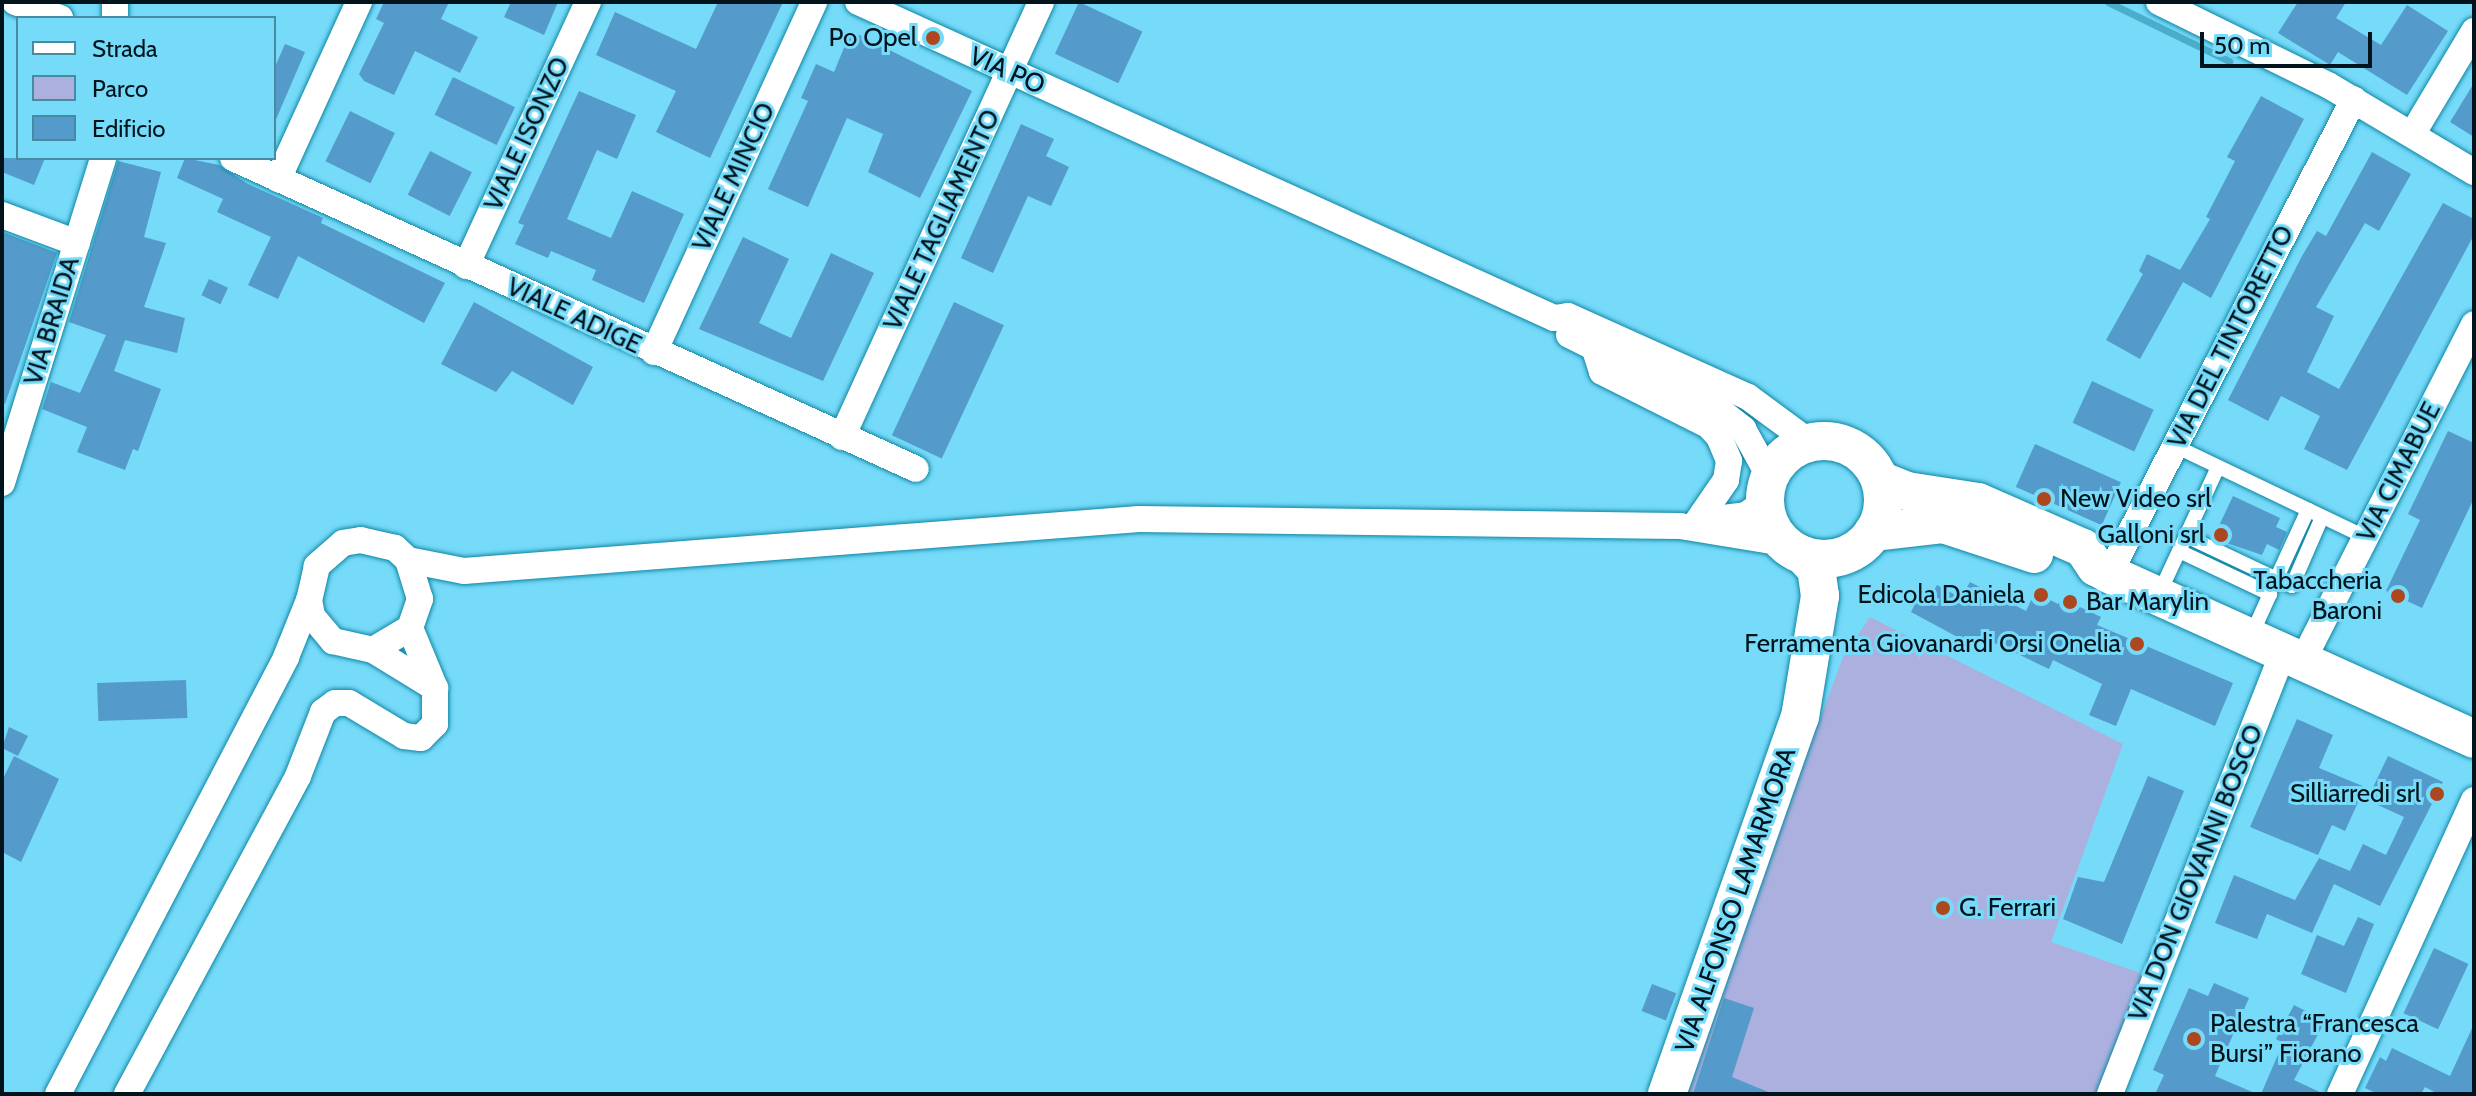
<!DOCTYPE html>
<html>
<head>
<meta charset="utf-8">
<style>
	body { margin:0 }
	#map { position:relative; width:2476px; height:1096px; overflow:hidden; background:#76daf9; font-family:Cabin,sans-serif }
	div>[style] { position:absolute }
	.green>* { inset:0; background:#abb0df }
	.stream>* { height:7px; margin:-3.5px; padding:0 3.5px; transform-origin:3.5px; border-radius:3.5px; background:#4aaecb }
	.building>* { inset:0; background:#549bcb; transform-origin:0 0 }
	.roads { filter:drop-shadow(0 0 2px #0e87a4) drop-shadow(0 0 2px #0e87a4) }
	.lane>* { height:14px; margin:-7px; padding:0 7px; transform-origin:7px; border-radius:7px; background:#fff }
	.street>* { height:26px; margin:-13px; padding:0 13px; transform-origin:13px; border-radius:13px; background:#fff }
	.secondary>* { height:38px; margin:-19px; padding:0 19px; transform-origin:19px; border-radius:19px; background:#fff }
	.secondary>.ring { margin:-19px; padding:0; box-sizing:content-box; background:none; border:38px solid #fff; border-radius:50% }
	.dots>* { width:22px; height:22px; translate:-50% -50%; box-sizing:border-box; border:4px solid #76daf9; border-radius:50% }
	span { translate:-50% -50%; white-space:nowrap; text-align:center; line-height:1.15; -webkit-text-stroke:6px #76daf9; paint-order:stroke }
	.poi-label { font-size:26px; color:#01141b }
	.right { translate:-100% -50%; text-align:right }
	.left { translate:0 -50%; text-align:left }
	.street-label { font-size:26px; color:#01141b }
	.frame { position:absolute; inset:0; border:4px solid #01141b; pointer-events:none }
	.legend { position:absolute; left:16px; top:16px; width:260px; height:144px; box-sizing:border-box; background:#76daf9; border:2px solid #478ba0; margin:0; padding:10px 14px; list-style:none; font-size:24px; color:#01141b }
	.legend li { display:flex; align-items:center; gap:16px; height:40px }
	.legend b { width:40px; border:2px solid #478ba0 }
	.scale { position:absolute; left:2200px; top:32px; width:172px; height:36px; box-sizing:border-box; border:4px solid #01141b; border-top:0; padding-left:10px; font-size:24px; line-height:28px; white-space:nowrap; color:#01141b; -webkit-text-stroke:6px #76daf9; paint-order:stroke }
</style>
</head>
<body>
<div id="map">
	<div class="green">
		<i style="clip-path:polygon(1870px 617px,2123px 744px,2051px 942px,2143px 974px,2099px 1094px,1668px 1094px,1772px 848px,1843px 657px)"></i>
	</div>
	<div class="stream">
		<i style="left:2108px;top:2px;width:135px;rotate:26deg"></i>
	</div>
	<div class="building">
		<i style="clip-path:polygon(384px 2px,449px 2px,441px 19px,478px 37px,460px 73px,415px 51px,394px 95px,364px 81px,359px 74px,384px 23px,376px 19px)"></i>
		<i style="clip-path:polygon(511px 2px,558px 2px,544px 35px,504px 17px)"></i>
		<i style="clip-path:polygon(718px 2px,783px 2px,710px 158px,656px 132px,676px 91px,596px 55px,615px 12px,696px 49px)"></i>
		<i style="left:1079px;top:2px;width:70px;height:57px;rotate:25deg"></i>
		<i style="clip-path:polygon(2298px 2px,2346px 2px,2336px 18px,2381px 45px,2407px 5px,2448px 31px,2407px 95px,2338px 52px,2330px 65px,2278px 33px)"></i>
		<i style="clip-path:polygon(851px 31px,972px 91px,920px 198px,868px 172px,883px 134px,847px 118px,808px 207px,768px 189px,808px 101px,801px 98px,816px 64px,834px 72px)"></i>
		<i style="clip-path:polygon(285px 44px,305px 52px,274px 124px,274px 69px)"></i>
		<i style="left:453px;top:77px;width:69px;height:42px;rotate:26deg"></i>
		<i style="clip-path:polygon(2474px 83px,2474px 137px,2450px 122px)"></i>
		<i style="clip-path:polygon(579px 91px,636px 115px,617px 159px,597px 150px,567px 219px,611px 238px,632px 191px,684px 214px,644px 303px,592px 280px,596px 270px,551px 251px,548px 258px,515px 244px,524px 225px,518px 223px)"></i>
		<i style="clip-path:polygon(2261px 96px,2304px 119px,2211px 298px,2183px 282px,2140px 359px,2106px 340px,2143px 274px,2139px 271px,2147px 254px,2180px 270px,2210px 219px,2206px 217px,2235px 161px,2227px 157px)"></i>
		<i style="left:350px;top:111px;width:50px;height:56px;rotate:26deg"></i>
		<i style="clip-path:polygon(1021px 124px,1054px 139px,1046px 156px,1069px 167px,1051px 206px,1028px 196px,993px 273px,961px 258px)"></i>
		<i style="left:430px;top:151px;width:47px;height:49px;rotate:27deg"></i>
		<i style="clip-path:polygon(2372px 152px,2411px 174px,2379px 231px,2365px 223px,2316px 307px,2334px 316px,2307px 372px,2339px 389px,2443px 203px,2474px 219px,2474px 235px,2347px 470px,2304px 449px,2320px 416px,2281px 396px,2268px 421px,2228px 400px,2302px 256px,2317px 231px,2326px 236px)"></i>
		<i style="clip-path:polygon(2px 158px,45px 158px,34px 185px,2px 172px)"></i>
		<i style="clip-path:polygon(185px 158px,219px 165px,248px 184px,323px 218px,321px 223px,445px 283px,424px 323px,298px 256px,278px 299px,248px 285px,271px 237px,217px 212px,223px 199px,177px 178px)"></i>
		<i style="clip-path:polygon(118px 161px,161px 172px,144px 237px,166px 243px,144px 307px,185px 318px,177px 353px,125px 340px,114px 371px,161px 389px,138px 451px,133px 449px,125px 470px,77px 452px,87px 427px,42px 409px,51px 382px,80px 393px,106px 335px,69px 322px)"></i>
		<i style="clip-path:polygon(2px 232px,57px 253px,5px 404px,2px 403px)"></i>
		<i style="clip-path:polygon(743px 237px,789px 259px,759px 323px,791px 338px,831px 253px,874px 273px,823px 381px,699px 329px)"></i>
		<i style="left:209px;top:279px;width:21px;height:18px;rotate:25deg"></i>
		<i style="clip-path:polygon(474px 302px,593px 367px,573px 405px,512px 371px,496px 392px,441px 364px)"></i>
		<i style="left:954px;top:302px;width:55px;height:147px;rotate:25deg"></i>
		<i style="left:2092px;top:381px;width:68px;height:46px;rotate:25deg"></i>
		<i style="clip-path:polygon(2448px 431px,2474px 443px,2474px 498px,2422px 608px,2386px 591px,2420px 520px,2408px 514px)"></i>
		<i style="left:2035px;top:444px;width:94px;height:47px;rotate:24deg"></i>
		<i style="clip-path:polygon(2233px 496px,2280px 518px,2276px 527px,2287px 532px,2279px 550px,2267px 544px,2262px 555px,2218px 540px,2221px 535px,2216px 532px)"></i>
		<i style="clip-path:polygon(1970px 582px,2026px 611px,2035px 592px,2058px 604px,2061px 598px,2101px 617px,2097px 625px,2233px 683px,2215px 726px,2131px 689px,2116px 726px,2089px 715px,2102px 684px,2053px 660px,2049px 669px,1982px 637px,1976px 647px,1911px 612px,1919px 596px,1928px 601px,1937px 585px,1961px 598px)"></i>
		<i style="left:186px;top:680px;width:38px;height:89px;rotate:88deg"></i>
		<i style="clip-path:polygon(2297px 719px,2333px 735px,2319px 768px,2365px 787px,2345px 831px,2332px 825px,2318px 855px,2250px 827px)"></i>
		<i style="clip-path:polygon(9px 727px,28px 736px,18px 756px,2px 748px)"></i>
		<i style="clip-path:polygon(14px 756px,59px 779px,21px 862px,2px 852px,2px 781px)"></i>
		<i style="clip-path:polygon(2388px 756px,2443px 782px,2380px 906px,2334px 884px,2312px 933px,2267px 914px,2257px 939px,2215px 923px,2234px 875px,2295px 900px,2319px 858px,2350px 871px,2363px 844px,2386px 855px,2404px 817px,2367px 800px)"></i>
		<i style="clip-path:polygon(2148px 776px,2184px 791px,2122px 944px,2063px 919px,2078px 877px,2104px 882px)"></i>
		<i style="clip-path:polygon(2358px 917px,2374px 924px,2346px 993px,2301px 974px,2317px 935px,2344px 946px)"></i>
		<i style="left:2434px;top:948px;width:38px;height:72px;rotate:25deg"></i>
		<i style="clip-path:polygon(2214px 983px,2249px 998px,2215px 1076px,2257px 1094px,2155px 1094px,2164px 1075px,2153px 1070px,2189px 988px,2208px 996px)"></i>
		<i style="left:1652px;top:984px;width:26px;height:29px;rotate:21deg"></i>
		<i style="clip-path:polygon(1724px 998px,1754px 1008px,1732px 1077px,1773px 1094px,1693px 1094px)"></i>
		<i style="clip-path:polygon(2294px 1005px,2325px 1021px,2294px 1080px,2324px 1094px,2261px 1094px,2283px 1043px,2276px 1039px)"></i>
		<i style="clip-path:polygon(2474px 1024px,2474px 1094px,2438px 1094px,2425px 1087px,2421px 1094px,2378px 1094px,2365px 1088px,2380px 1057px,2386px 1061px,2392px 1048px,2450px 1076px)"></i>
	</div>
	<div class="roads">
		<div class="lane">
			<i style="left:2175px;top:446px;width:211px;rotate:25.6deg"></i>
			<i style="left:2186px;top:536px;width:76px;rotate:-65.1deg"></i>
			<i style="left:2179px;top:551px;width:101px;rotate:25.3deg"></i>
			<i style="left:2270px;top:594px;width:46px;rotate:114.3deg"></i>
			<i style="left:2273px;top:586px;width:84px;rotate:-65.3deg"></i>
			<i style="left:2158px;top:596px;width:66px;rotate:-65deg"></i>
			<i style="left:2186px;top:536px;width:117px;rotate:25.3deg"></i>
			<i style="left:2292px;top:586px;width:75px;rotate:-66.5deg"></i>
		</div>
		<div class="street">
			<i style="left:15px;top:2px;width:48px;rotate:19.6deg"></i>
			<i style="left:115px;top:2px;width:16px;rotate:90deg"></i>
			<i style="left:858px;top:2px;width:764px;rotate:24.42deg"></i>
			<i style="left:1554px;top:318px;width:14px;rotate:-8deg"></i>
			<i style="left:1568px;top:316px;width:197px;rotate:24.2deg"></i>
			<i style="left:1748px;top:397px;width:76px;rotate:36.4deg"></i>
			<i style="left:2159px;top:2px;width:188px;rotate:26.2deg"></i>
			<i style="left:2328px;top:85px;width:170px;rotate:30.8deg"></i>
			<i style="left:2413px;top:133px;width:119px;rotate:-59.1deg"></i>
			<i style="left:233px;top:158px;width:750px;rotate:24.48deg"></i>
			<i style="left:278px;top:179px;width:195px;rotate:-65.4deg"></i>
			<i style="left:2px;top:215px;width:80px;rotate:20.5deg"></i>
			<i style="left:466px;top:266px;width:291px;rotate:-65.2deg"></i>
			<i style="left:1569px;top:335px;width:168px;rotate:26.6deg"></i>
			<i style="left:1719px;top:410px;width:31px;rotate:38deg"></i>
			<i style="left:1743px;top:429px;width:54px;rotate:61deg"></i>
			<i style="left:1594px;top:347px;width:26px;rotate:72deg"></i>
			<i style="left:1602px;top:372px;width:119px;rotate:26.6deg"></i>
			<i style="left:1708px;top:425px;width:16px;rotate:47deg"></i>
			<i style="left:1719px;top:437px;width:26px;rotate:67deg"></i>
			<i style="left:1729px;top:461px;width:19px;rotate:99deg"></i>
			<i style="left:1726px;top:480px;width:51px;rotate:124.6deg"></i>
			<i style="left:654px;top:352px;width:385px;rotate:-65.4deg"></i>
			<i style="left:842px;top:437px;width:478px;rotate:-65.4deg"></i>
			<i style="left:2px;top:483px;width:340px;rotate:-72.7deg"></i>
			<i style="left:1699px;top:521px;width:47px;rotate:-7.3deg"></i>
			<i style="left:1746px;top:515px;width:24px;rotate:-36deg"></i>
			<i style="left:408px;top:560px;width:57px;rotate:11.1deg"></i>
			<i style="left:464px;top:571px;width:677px;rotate:-4.41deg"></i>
			<i style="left:1139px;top:519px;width:541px;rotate:0.74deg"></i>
			<i style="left:1680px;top:526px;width:105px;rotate:9.3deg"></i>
			<i style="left:2109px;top:574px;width:534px;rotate:-62.72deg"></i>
			<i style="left:373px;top:650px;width:73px;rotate:31.5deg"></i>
			<i style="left:2302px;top:662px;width:379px;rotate:-63deg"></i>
			<i style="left:58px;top:1094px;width:493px;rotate:-62.4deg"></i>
			<i style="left:286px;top:657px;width:61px;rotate:-68deg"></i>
			<i style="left:127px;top:1094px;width:361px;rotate:-61.7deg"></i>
			<i style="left:298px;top:776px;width:69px;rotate:-68.7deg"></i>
			<i style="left:323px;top:712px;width:15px;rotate:-37deg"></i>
			<i style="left:335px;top:703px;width:14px"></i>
			<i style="left:349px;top:703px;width:64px;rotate:31deg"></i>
			<i style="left:404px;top:736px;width:17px;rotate:7deg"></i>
			<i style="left:421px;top:738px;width:20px;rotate:-45deg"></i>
			<i style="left:435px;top:724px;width:36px;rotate:-90deg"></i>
			<i style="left:435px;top:688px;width:65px;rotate:-112.6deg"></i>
			<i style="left:410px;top:628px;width:31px;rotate:-71deg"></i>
			<i style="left:420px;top:599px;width:41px;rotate:-107.1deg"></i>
			<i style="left:408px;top:560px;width:18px;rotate:-137deg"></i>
			<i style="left:395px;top:548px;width:35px;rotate:-167deg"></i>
			<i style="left:361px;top:540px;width:18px;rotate:171deg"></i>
			<i style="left:343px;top:543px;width:35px;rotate:139deg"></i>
			<i style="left:317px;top:566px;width:35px;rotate:103deg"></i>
			<i style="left:309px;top:600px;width:16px;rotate:79deg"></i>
			<i style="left:312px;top:616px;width:33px;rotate:50deg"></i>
			<i style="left:333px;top:641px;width:41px;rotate:12.7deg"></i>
			<i style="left:373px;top:650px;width:43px;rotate:-30.7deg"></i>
			<i style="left:2110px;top:1094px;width:474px;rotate:-68.6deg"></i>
			<i style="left:2340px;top:1094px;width:323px;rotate:-65.5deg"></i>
		</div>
		<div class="secondary">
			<i class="ring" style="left:1765px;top:441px;width:80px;height:80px"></i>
			<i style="left:1880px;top:480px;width:29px;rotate:22deg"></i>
			<i style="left:1907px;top:491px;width:72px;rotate:8.8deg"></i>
			<i style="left:1978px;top:502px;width:115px;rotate:23.7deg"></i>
			<i style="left:2083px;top:548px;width:23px;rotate:56deg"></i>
			<i style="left:2096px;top:567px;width:15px;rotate:28deg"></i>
			<i style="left:2109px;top:574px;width:401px;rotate:24.3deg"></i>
			<i style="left:1873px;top:532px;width:70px;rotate:-6.5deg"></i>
			<i style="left:1943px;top:524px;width:96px;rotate:18.2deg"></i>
			<i style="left:1667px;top:1094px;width:400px;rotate:-70.6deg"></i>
			<i style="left:1800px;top:717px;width:123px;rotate:-80.6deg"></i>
			<i style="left:1820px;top:596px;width:27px;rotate:-98deg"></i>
			<i style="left:1816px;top:569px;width:19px;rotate:-133deg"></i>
		</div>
	</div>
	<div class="dots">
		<i style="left:933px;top:38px;background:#ad471f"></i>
		<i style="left:2044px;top:499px;background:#ad471f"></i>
		<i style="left:2221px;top:535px;background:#ad471f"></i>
		<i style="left:2041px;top:595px;background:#ad471f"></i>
		<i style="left:2398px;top:596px;background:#ad471f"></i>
		<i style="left:2070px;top:602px;background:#ad471f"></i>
		<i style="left:2137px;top:644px;background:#ad471f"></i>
		<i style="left:2437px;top:794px;background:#ad471f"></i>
		<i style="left:1943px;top:908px;background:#ad471f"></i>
		<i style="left:2194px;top:1039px;background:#ad471f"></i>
	</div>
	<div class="poi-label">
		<span class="right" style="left:917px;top:38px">Po Opel</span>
		<span class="left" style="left:2060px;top:499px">New Video srl</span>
		<span class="right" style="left:2205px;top:535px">Galloni srl</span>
		<span class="right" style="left:2382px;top:596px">Tabaccheria<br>Baroni</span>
		<span class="right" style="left:2025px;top:595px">Edicola Daniela</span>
		<span class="left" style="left:2086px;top:602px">Bar Marylin</span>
		<span class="right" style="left:2121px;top:644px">Ferramenta Giovanardi Orsi Onelia</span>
		<span class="right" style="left:2421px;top:794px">Silliarredi srl</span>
		<span class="left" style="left:1959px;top:908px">G. Ferrari</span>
		<span class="left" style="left:2210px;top:1039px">Palestra “Francesca<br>Bursi” Fiorano</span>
	</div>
	<div class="street-label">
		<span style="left:1007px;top:71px;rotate:24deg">VIA PO</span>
		<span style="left:527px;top:134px;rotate:-65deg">VIALE ISONZO</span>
		<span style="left:734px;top:177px;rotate:-65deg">VIALE MINCIO</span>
		<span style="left:942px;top:220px;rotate:-65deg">VIALE TAGLIAMENTO</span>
		<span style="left:574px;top:316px;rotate:25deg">VIALE ADIGE</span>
		<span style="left:52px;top:321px;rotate:-73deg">VIA BRAIDA</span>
		<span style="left:2231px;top:337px;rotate:-63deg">VIA DEL TINTORETTO</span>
		<span style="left:2399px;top:472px;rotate:-63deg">VIA CIMABUE</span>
		<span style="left:2196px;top:873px;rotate:-68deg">VIA DON GIOVANNI BOSCO</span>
		<span style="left:1736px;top:900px;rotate:-71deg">VIA ALFONSO LAMARMORA</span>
	</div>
	<div class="frame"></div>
	<ul class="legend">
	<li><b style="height:10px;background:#fff"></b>Strada</li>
	<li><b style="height:22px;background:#abb0df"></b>Parco</li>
	<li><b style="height:22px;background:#549bcb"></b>Edificio</li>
	</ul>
	<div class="scale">50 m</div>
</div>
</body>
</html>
